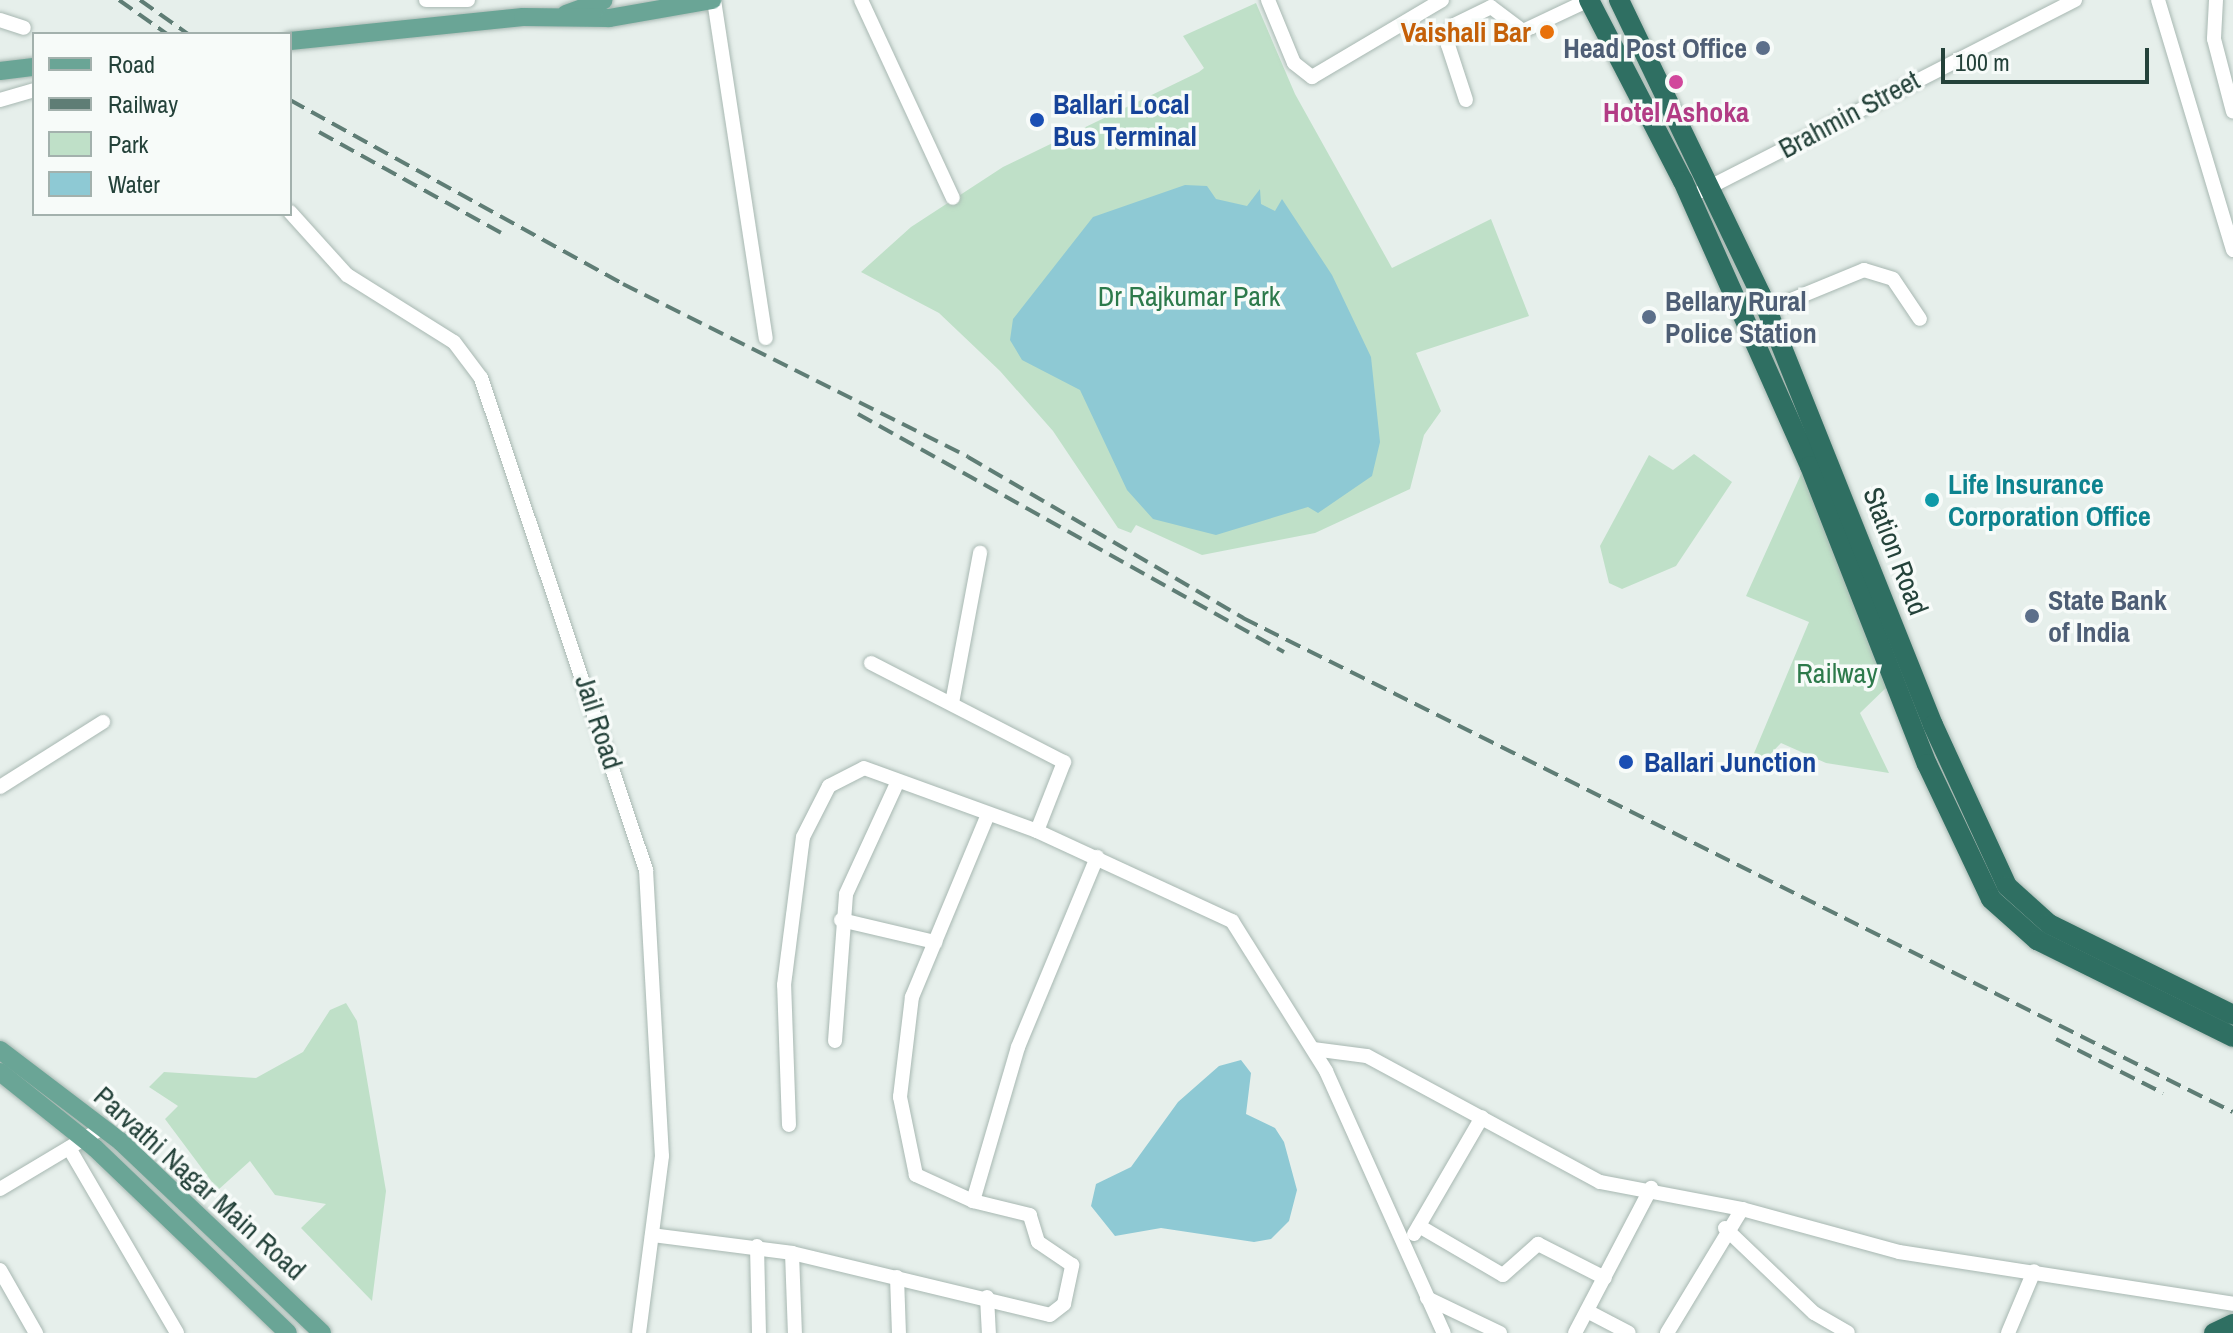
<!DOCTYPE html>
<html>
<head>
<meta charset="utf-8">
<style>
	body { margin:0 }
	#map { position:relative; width:2233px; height:1333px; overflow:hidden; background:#e6efeb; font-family:"Archivo Narrow",sans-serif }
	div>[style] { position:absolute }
	.green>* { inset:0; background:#bfe0c8 }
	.water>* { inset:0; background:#8ec9d4 }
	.roads { filter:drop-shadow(0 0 2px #a8b8b2) drop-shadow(0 0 2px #a8b8b2) }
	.minor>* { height:14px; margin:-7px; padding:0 7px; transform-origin:7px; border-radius:7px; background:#fff }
	.major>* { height:18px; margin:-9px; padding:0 9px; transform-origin:9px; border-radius:9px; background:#6aa596 }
	.highway>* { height:20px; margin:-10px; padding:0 10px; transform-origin:10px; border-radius:10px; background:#2f6f62 }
	.rail>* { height:4px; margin-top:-2px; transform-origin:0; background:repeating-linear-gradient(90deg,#5f7d75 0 16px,transparent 0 24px) }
	.dots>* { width:22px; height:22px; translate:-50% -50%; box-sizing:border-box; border:4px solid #f7fbf9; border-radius:50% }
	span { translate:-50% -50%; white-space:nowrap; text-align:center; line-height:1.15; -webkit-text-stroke:7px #f7fbf9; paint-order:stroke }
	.food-label { font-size:28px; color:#c56008; font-weight:700 }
	.right { translate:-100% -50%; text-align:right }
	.service-label { font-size:28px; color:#4e5e75; font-weight:700 }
	.left { translate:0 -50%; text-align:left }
	.transit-label { font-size:28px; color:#164399; font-weight:700 }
	.hotel-label { font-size:28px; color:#b23c85; font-weight:700 }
	.street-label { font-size:28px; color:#24423a }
	.park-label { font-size:28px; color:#2d7a4b }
	.culture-label { font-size:28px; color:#0d838f; font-weight:700 }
	.legend { position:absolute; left:32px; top:32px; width:260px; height:184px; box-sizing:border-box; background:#f7fbf9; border:2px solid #a3b1ad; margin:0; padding:10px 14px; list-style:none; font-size:24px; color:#24423a }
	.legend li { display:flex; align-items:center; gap:16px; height:40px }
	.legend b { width:40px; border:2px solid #a3b1ad }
	.scale { position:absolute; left:1941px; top:48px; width:208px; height:36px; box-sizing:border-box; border:4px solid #24423a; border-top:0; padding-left:10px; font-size:24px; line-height:28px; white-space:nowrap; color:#24423a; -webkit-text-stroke:6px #f7fbf9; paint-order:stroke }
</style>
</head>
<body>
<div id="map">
	<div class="green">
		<i style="clip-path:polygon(1256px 3px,1295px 94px,1392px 268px,1491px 219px,1529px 316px,1416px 353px,1441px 411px,1424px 435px,1410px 489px,1315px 533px,1202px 555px,1136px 525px,1131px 533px,1118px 528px,1053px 431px,1000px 371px,939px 313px,861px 272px,911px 227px,1003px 167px,1199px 72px,1204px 68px,1183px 36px)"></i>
		<i style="clip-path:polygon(1694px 454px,1732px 482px,1676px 566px,1622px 589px,1609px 583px,1600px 546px,1649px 455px,1673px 470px)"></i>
		<i style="clip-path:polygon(1802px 472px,1893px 681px,1860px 713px,1889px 773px,1826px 763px,1781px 743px,1761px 764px,1752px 758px,1809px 622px,1746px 596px)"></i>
		<i style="clip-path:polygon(346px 1003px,357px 1021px,386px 1191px,372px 1301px,301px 1228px,326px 1204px,275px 1195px,250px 1161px,218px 1190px,165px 1119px,178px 1106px,149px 1087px,164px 1072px,256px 1078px,303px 1052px,330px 1010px)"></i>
	</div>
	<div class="water">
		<i style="clip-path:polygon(1185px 185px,1207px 186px,1216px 199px,1247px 206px,1260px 189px,1261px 204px,1275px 211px,1282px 199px,1332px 275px,1371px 357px,1380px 442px,1372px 476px,1318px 513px,1308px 507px,1216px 535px,1153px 519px,1127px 490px,1080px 390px,1022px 360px,1010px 340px,1013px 319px,1093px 217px)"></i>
		<i style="clip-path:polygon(1241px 1060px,1251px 1073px,1246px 1114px,1275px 1128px,1284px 1142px,1297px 1190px,1289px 1221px,1271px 1239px,1254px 1242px,1161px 1228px,1115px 1236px,1091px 1206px,1096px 1184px,1131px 1167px,1178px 1102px,1219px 1066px)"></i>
	</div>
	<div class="roads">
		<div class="minor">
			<i style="left:426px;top:0;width:42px"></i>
			<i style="left:714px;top:0;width:342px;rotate:81.3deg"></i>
			<i style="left:861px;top:0;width:218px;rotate:65.1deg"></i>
			<i style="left:1268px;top:0;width:68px;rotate:67.6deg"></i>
			<i style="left:1294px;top:63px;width:23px;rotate:38deg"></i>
			<i style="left:1312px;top:77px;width:151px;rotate:-30.6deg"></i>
			<i style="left:2158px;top:0;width:261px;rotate:73.3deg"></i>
			<i style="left:2216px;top:0;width:39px;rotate:93deg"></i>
			<i style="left:2214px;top:39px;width:75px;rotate:75.4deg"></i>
			<i style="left:0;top:20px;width:25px;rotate:18deg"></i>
			<i style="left:0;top:100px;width:35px;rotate:-16deg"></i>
			<i style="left:1466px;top:100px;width:58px;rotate:-108.1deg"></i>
			<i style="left:1448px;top:45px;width:21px;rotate:-73deg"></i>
			<i style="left:1454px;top:25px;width:41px;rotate:-25.9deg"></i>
			<i style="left:1491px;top:7px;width:40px;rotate:37deg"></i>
			<i style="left:1523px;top:31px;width:73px;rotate:-25.2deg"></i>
			<i style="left:1702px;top:191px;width:419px;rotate:-27.1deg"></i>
			<i style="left:290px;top:212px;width:85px;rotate:47.9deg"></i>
			<i style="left:347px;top:275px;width:126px;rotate:32.1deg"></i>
			<i style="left:454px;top:342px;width:45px;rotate:53.1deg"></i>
			<i style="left:481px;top:378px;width:519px;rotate:71.46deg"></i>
			<i style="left:646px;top:870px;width:286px;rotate:86.8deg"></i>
			<i style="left:662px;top:1156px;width:178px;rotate:97.4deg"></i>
			<i style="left:1767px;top:310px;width:105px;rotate:-22.4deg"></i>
			<i style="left:1864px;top:270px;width:30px;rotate:17deg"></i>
			<i style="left:1893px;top:279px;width:48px;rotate:56deg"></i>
			<i style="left:871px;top:663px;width:217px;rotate:27.2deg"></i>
			<i style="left:1064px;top:762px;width:74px;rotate:111.4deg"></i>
			<i style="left:952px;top:703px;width:153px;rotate:-79.4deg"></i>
			<i style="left:0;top:787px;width:122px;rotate:-32.3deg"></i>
			<i style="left:841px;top:920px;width:97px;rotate:13.2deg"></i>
			<i style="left:835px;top:1041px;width:147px;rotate:-85.7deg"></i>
			<i style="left:846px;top:894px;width:124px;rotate:-65.3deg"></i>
			<i style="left:1313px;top:1049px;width:54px;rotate:7.4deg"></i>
			<i style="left:1367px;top:1056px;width:265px;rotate:28.4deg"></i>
			<i style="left:1600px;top:1182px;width:145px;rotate:10.8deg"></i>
			<i style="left:1742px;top:1209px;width:163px;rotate:15.3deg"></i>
			<i style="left:1899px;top:1252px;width:338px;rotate:8.8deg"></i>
			<i style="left:789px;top:1125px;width:140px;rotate:-92deg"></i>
			<i style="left:784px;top:985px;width:149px;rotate:-82.7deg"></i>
			<i style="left:803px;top:837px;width:57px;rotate:-63deg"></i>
			<i style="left:829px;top:786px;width:39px;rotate:-27deg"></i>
			<i style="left:864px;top:768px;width:184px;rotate:20deg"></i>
			<i style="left:1037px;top:831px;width:215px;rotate:24.8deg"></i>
			<i style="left:1232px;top:921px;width:177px;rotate:57.9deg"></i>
			<i style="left:1326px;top:1071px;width:287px;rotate:65.8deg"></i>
			<i style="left:69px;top:1148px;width:214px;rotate:59.7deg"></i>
			<i style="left:0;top:1189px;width:119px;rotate:-30.9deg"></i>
			<i style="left:973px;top:1201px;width:160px;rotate:-73.7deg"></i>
			<i style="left:1018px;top:1047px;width:206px;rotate:-67.4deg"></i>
			<i style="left:1419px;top:1226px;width:97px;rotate:30.3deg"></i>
			<i style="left:1503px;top:1275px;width:47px;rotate:-41.5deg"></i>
			<i style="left:1538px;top:1244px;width:75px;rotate:26.9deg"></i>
			<i style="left:1725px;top:1228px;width:123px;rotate:43.7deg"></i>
			<i style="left:1814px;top:1313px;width:39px;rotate:30deg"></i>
			<i style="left:1414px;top:1234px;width:135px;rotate:-59.8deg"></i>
			<i style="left:652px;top:1235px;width:141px;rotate:7.3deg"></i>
			<i style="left:792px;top:1253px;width:80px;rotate:87.9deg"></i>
			<i style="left:757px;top:1246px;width:87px;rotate:88.7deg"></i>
			<i style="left:792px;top:1253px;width:265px;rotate:13.5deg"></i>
			<i style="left:1050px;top:1315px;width:18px;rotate:-38deg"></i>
			<i style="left:1064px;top:1304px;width:40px;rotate:-78deg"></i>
			<i style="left:1072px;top:1265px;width:41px;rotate:-145.9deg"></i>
			<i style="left:1038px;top:1242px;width:28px;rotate:-107deg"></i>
			<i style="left:1030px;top:1215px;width:59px;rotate:-166.2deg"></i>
			<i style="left:973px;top:1201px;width:63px;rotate:-155.5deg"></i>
			<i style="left:916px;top:1175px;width:80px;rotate:-101.6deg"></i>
			<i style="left:900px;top:1097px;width:101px;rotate:-83.2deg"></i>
			<i style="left:912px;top:997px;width:198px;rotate:-67.4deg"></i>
			<i style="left:0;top:1270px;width:73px;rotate:60.3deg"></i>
			<i style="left:897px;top:1277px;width:56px;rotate:88deg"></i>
			<i style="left:987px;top:1297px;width:36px;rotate:87deg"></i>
			<i style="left:1427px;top:1298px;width:81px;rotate:25.6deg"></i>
			<i style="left:1587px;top:1311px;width:47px;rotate:27.6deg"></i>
			<i style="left:1575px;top:1333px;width:164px;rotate:-62.3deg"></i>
			<i style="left:1667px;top:1333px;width:145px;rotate:-58.8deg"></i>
			<i style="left:2008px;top:1333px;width:67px;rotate:-67.2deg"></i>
		</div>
		<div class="major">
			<i style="left:566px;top:14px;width:40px;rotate:-20.2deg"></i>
			<i style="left:290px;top:41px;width:234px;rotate:-5.9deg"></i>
			<i style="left:523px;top:17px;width:86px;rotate:0.7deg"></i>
			<i style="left:609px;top:18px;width:105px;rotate:-9.9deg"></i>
			<i style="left:0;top:71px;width:34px;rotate:-7deg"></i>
			<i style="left:0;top:1050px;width:152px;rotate:37.2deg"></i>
			<i style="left:121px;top:1142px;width:277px;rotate:43.5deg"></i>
			<i style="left:0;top:1072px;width:122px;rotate:38.7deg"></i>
			<i style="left:95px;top:1148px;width:267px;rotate:43.8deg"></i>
		</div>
		<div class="highway">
			<i style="left:1589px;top:0;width:204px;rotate:62.6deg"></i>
			<i style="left:1683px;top:181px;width:312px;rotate:66deg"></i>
			<i style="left:1810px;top:466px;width:320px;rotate:68.6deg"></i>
			<i style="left:1927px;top:764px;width:149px;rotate:64.6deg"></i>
			<i style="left:1991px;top:899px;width:62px;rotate:41.7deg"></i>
			<i style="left:2037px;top:940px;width:219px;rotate:26.3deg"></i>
			<i style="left:1619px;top:0;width:327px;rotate:64.3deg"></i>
			<i style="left:1761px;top:295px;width:463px;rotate:68.2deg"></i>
			<i style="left:1933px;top:725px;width:177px;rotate:65.3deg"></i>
			<i style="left:2007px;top:886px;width:57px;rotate:42.1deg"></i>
			<i style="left:2049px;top:924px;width:205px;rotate:26.3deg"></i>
			<i style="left:2214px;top:1333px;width:21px;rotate:-25deg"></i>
		</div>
	</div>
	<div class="rail">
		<i style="left:119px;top:0;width:59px;rotate:35.3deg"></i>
		<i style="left:140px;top:0;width:59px;rotate:35.3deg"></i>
		<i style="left:290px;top:100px;width:380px;rotate:28.9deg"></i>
		<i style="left:623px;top:284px;width:386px;rotate:26.6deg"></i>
		<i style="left:968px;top:457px;width:319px;rotate:30.3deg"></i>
		<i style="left:1243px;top:618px;width:1106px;rotate:26.52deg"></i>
		<i style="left:319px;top:132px;width:208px;rotate:29deg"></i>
		<i style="left:858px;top:414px;width:488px;rotate:29.2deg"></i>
		<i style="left:2056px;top:1039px;width:120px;rotate:26.8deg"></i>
	</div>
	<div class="dots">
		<i style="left:1547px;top:32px;background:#e8710a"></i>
		<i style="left:1763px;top:48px;background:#5c6f8a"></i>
		<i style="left:1676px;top:82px;background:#d1479c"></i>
		<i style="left:1037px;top:120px;background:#1a4fb4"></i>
		<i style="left:1649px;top:317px;background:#5c6f8a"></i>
		<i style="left:1932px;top:500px;background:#0f9aa8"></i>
		<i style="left:2032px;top:616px;background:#5c6f8a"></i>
		<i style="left:1626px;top:762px;background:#1a4fb4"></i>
	</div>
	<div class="food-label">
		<span class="right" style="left:1531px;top:32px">Vaishali Bar</span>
	</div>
	<div class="service-label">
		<span class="right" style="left:1747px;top:48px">Head Post Office</span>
		<span class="left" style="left:1665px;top:317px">Bellary Rural<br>Police Station</span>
		<span class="left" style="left:2048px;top:616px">State Bank<br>of India</span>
	</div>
	<div class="transit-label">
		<span class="left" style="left:1053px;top:120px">Ballari Local<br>Bus Terminal</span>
		<span class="left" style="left:1644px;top:762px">Ballari Junction</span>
	</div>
	<div class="hotel-label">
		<span style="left:1676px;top:112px">Hotel Ashoka</span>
	</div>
	<div class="street-label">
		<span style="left:1849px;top:114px;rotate:-28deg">Brahmin Street</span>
		<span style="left:1896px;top:551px;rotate:69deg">Station Road</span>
		<span style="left:599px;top:722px;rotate:72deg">Jail Road</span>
		<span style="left:200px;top:1183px;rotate:42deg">Parvathi Nagar Main Road</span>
	</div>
	<div class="park-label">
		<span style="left:1189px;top:296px">Dr Rajkumar Park</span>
		<span style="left:1837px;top:673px">Railway</span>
	</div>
	<div class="culture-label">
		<span class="left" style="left:1948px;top:500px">Life Insurance<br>Corporation Office</span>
	</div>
	<ul class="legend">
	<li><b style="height:10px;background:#6aa596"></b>Road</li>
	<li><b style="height:10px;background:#5f7d75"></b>Railway</li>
	<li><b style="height:22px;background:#bfe0c8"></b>Park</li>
	<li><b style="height:22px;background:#8ec9d4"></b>Water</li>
	</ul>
	<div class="scale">100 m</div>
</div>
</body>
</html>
